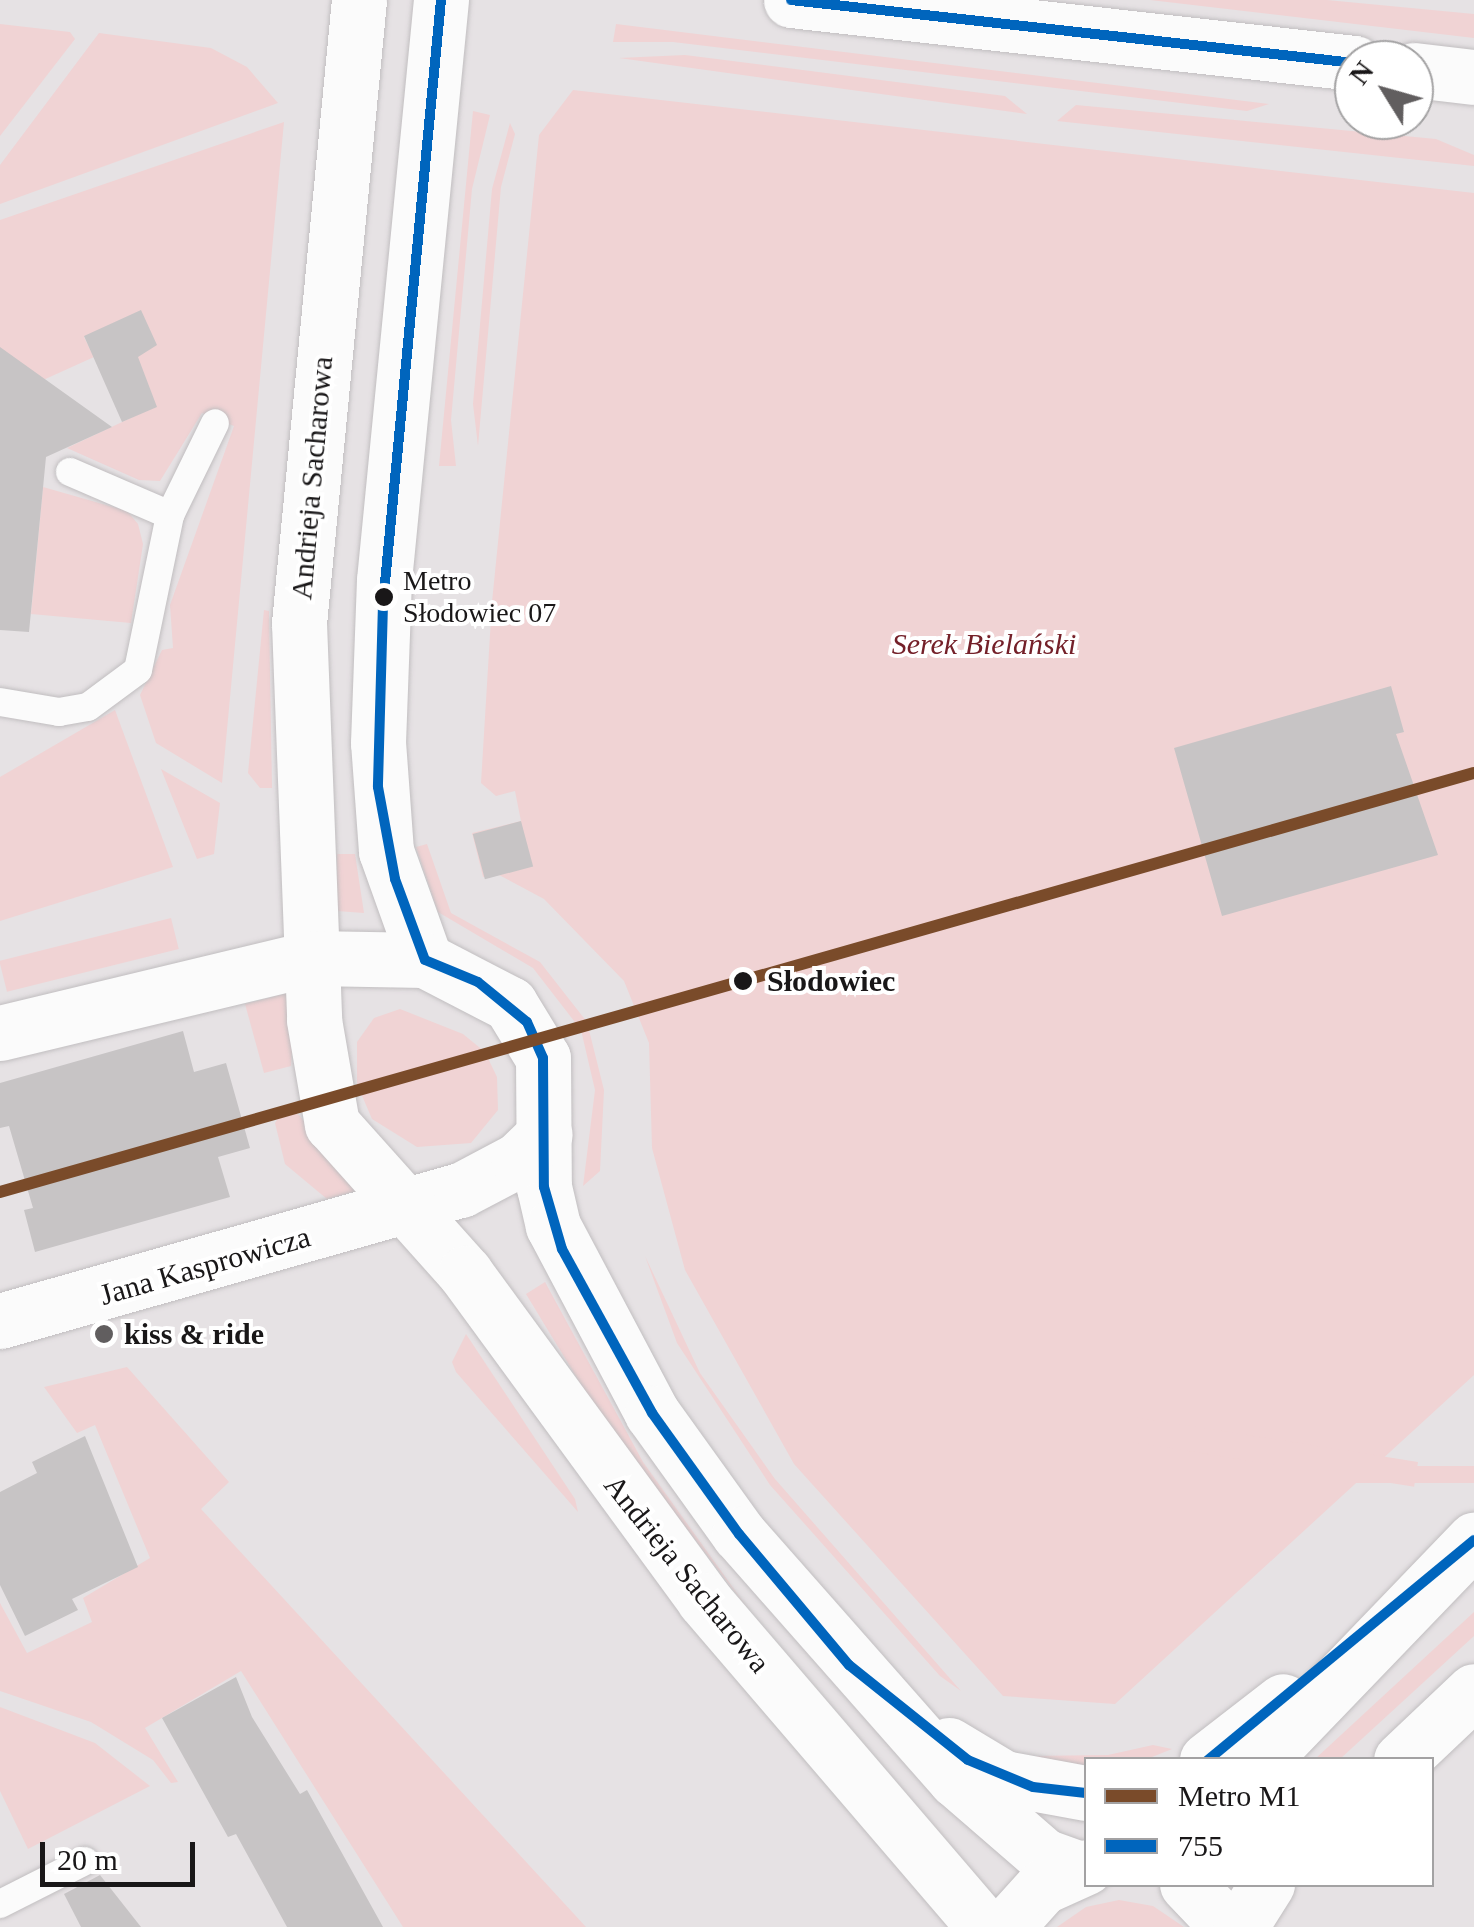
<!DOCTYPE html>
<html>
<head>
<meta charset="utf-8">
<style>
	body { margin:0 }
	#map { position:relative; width:1474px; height:1927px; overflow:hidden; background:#e6e2e4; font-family:"Times New Roman",serif }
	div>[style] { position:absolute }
	.green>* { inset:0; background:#f0d3d4; transform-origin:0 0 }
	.building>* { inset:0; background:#c7c4c5; transform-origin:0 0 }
	.roads { filter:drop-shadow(0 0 2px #c1bec0) drop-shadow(0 0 2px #c1bec0) }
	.lane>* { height:28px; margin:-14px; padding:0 14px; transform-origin:14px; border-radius:14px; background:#fbfbfb }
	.secondary>* { height:55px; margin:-27.5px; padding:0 27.5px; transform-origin:27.5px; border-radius:27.5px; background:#fbfbfb }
	.bus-1>* { height:10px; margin:-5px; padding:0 5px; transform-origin:5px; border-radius:5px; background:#0065bd }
	.metro-1>* { height:12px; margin:-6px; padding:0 6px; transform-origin:6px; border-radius:6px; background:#7a4b2a }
	.dots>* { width:28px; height:28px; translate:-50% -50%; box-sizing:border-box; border:5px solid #fff; border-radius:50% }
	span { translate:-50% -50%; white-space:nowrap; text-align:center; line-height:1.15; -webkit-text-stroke:8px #fff; paint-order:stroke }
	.bus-label { font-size:28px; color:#191718 }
	.left { translate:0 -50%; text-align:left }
	.street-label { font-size:30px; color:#191718 }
	.park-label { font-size:30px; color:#742029; font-style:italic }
	.stop-label { font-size:30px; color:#191718; font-weight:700 }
	.poi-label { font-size:30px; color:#191718; font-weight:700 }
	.legend { position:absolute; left:1084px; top:1757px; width:350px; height:130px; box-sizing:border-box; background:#fff; border:2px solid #a3a2a3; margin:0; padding:12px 18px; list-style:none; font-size:30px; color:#191718 }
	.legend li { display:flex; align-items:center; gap:20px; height:50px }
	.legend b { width:50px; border:2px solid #a3a2a3 }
	.north { position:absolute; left:1334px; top:40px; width:100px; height:100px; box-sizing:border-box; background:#fff; border:2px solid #a3a2a3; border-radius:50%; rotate:307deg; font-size:28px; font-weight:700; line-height:40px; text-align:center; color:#191718 }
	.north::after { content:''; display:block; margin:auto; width:35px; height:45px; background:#615e5f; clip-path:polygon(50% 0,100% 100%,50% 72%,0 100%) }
	.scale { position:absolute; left:40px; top:1842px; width:155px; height:45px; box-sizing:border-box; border:5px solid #191718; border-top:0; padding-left:12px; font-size:30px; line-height:35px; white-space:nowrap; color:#191718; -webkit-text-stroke:8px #fff; paint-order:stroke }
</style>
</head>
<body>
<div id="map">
	<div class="green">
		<i style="clip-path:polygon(1150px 0,1327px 0,1474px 14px,1474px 38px)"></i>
		<i style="clip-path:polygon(0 24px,70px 32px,75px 39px,0 136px)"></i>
		<i style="clip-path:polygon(616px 24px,1269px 104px,1247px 111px,673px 42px,613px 42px)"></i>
		<i style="clip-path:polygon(99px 33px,211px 48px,247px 67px,278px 103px,0 204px,0 165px)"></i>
		<i style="clip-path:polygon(685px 55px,1005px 96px,1027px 114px,619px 58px)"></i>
		<i style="clip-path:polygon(573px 90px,1474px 193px,1474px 1375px,1115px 1704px,1003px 1696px,794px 1464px,685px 1270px,652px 1148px,649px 1043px,624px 981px,544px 899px,499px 875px,483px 877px,472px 833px,521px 821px,515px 791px,496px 796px,481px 783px,492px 602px,539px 135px)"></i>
		<i style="clip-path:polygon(1076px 105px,1436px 139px,1474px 155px,1474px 166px,1057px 121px)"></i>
		<i style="clip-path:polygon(473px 111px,490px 115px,472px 189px,451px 420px,456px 466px,439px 466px)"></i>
		<i style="clip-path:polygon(284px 122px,222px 783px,156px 743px,140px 695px,162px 650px,173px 648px,170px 605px,234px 426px,202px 413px,160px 481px,139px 480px,67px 448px,156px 406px,137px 356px,140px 312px,84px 337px,94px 357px,41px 381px,0 351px,0 220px)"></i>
		<i style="clip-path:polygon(510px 123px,515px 134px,501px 187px,478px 446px,473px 404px,492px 189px)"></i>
		<i style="clip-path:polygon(43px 487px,127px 511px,138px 524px,143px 544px,131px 623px,31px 614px)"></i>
		<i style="clip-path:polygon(264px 610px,269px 611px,272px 788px,260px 788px,248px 773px)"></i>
		<i style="clip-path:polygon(115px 710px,173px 867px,0 921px,0 777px)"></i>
		<i style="clip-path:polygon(161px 769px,220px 803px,214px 854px,197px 859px)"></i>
		<i style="clip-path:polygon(427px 844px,451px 913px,540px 962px,587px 1022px,604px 1090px,600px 1171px,583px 1186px,595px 1090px,581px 1030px,533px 968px,438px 912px,416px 847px)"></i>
		<i style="clip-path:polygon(337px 854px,355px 854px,364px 913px,337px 911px)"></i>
		<i style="left:171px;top:918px;width:32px;height:177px;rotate:76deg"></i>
		<i style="clip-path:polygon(296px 991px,291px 1066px,264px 1073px,245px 1004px)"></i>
		<i style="clip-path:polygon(400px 1009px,463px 1034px,485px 1052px,497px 1077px,498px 1110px,471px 1143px,417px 1147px,372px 1119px,357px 1084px,357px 1042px,374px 1018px)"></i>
		<i style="clip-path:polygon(284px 1109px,299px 1115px,356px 1191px,327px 1199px,285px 1164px,275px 1123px)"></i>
		<i style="clip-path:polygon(645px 1256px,700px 1373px,775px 1479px,961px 1691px,940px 1676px,770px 1485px,677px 1343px)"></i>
		<i style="clip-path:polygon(545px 1282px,643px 1462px,749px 1610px,600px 1416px,526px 1294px)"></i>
		<i style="clip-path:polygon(466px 1334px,575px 1499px,578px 1512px,456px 1372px,452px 1362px)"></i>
		<i style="clip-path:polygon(127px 1367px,229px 1482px,201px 1509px,586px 1927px,403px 1927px,241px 1671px,145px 1728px,178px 1782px,171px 1783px,153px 1760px,91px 1722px,0 1691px,0 1603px,27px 1653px,92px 1622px,83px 1598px,150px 1558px,95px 1425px,77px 1433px,44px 1387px)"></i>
		<i style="left:1418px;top:1462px;width:25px;height:292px;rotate:99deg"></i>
		<i style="left:1474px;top:1466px;width:17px;height:332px;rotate:90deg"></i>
		<i style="clip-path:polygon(1474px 1612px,1474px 1636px,1340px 1759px,1315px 1759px)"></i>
		<i style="clip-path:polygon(0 1707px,95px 1743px,150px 1786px,28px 1849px,0 1791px)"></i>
		<i style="clip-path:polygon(1153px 1745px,1172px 1749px,1147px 1759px,1086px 1760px,1086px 1769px,1032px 1756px,1108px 1755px)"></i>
		<i style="clip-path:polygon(1119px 1900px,1153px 1906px,1184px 1927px,1057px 1927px,1086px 1907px)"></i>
	</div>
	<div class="building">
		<i style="clip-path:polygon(141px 310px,157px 345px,138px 357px,157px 407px,122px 422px,84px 336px)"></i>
		<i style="clip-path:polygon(0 347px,112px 427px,46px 457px,29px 632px,0 630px)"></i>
		<i style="clip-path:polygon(1391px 686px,1404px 732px,1396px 734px,1438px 855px,1222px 916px,1174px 748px)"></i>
		<i style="left:521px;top:821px;width:47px;height:50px;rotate:75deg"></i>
		<i style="clip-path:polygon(183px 1031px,194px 1072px,226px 1063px,250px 1148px,218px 1157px,230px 1197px,35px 1252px,24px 1210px,33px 1208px,9px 1126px,0 1128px,0 1083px)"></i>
		<i style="clip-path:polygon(85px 1436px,138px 1567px,72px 1599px,78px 1610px,25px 1636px,0 1585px,0 1492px,37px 1473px,32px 1462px)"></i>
		<i style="clip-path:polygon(236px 1677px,252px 1717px,300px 1794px,307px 1790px,383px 1927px,287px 1927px,236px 1834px,228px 1837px,162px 1718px)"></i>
		<i style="clip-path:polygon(100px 1875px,141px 1927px,81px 1927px,64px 1894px)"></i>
	</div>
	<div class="roads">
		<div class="lane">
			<i style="left:70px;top:472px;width:109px;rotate:23.3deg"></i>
			<i style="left:0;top:702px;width:60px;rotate:9.6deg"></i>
			<i style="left:59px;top:712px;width:29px;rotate:-10deg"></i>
			<i style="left:88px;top:707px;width:62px;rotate:-36.5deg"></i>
			<i style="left:138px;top:670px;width:158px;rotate:-78.3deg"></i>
			<i style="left:170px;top:515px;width:102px;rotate:-63.9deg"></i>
			<i style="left:0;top:1904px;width:95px;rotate:-26.8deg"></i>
		</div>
		<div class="secondary">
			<i style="left:359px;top:0;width:626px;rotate:95.5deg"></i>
			<i style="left:299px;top:623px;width:397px;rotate:87.8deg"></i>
			<i style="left:314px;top:1020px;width:106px;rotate:80.2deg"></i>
			<i style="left:332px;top:1124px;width:200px;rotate:48.2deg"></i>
			<i style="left:465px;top:1273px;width:405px;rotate:53.8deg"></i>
			<i style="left:704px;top:1600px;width:430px;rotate:49.4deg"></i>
			<i style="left:791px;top:0;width:567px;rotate:6.38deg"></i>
			<i style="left:1414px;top:70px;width:60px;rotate:6.7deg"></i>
			<i style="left:425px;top:960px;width:116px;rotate:-109.7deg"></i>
			<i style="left:386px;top:851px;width:108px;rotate:-94.2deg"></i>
			<i style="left:378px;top:743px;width:163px;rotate:-87.9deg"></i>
			<i style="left:384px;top:580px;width:583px;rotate:-84.39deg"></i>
			<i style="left:0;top:1033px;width:321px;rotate:-13.5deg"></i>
			<i style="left:312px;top:958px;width:113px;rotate:1deg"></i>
			<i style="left:425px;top:960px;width:96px;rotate:27.4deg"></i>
			<i style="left:510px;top:1004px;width:63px;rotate:58.6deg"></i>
			<i style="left:543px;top:1058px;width:129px;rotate:89.6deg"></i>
			<i style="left:544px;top:1187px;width:40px;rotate:77deg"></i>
			<i style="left:553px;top:1226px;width:212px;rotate:62.1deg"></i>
			<i style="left:652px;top:1413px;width:149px;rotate:54.3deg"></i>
			<i style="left:739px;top:1534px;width:327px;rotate:48.6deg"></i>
			<i style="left:955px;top:1779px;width:118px;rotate:40.9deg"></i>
			<i style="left:1044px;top:1856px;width:37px;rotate:20deg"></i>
			<i style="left:0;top:1321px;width:479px;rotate:-15.9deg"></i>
			<i style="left:461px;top:1190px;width:64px;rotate:-27.8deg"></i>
			<i style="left:518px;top:1160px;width:37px;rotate:-44deg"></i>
			<i style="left:949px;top:1745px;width:64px;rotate:31deg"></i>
			<i style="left:1004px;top:1778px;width:83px;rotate:10.4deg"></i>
			<i style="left:1207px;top:1760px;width:96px;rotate:-37.8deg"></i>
			<i style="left:1262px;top:1760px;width:306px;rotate:-46.1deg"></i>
			<i style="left:1401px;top:1760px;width:100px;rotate:-43.4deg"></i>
			<i style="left:1187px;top:1884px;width:59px;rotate:46.4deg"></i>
			<i style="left:1006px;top:1927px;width:54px;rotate:-48deg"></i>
			<i style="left:1042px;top:1887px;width:48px;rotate:-24.4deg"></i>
			<i style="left:1240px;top:1927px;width:51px;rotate:-57.9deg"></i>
		</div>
	</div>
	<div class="bus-1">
		<i style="left:441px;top:0;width:607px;rotate:95.49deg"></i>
		<i style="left:383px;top:604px;width:183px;rotate:91.6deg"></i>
		<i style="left:378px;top:787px;width:94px;rotate:79.5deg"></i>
		<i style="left:395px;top:879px;width:86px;rotate:69.7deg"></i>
		<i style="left:425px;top:960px;width:57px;rotate:22.5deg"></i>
		<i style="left:478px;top:982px;width:63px;rotate:39.2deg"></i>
		<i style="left:527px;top:1022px;width:39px;rotate:66deg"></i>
		<i style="left:543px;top:1058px;width:129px;rotate:89.6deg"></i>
		<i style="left:544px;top:1187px;width:65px;rotate:73.8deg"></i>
		<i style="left:562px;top:1249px;width:187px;rotate:61.2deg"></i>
		<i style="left:652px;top:1413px;width:149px;rotate:54.3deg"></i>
		<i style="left:739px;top:1534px;width:171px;rotate:50deg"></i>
		<i style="left:849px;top:1665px;width:152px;rotate:38.6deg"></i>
		<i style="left:968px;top:1760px;width:70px;rotate:22.6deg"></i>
		<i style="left:1033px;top:1787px;width:53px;rotate:6.5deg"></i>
		<i style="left:791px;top:0;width:567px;rotate:6.38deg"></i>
		<i style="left:1208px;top:1760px;width:345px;rotate:-39.6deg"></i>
	</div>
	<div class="metro-1">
		<i style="left:0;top:1192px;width:1532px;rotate:-15.87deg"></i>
	</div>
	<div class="dots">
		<i style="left:384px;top:597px;background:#191718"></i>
		<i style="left:743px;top:981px;background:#191718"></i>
		<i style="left:104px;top:1334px;background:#615e5f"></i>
	</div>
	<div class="bus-label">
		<span class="left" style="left:403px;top:597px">Metro<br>Słodowiec 07</span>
	</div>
	<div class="street-label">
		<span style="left:312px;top:478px;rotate:-85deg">Andrieja Sacharowa</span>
		<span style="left:205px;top:1266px;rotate:-16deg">Jana Kasprowicza</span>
		<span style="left:687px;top:1574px;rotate:51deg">Andrieja Sacharowa</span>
	</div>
	<div class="park-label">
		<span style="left:984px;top:644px">Serek Bielański</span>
	</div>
	<div class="stop-label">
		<span class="left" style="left:767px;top:981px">Słodowiec</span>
	</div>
	<div class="poi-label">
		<span class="left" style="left:124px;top:1334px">kiss &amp; ride</span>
	</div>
	<ul class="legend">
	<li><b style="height:12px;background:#7a4b2a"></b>Metro M1</li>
	<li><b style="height:12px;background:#0065bd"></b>755</li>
	</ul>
	<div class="north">N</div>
	<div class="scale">20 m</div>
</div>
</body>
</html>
